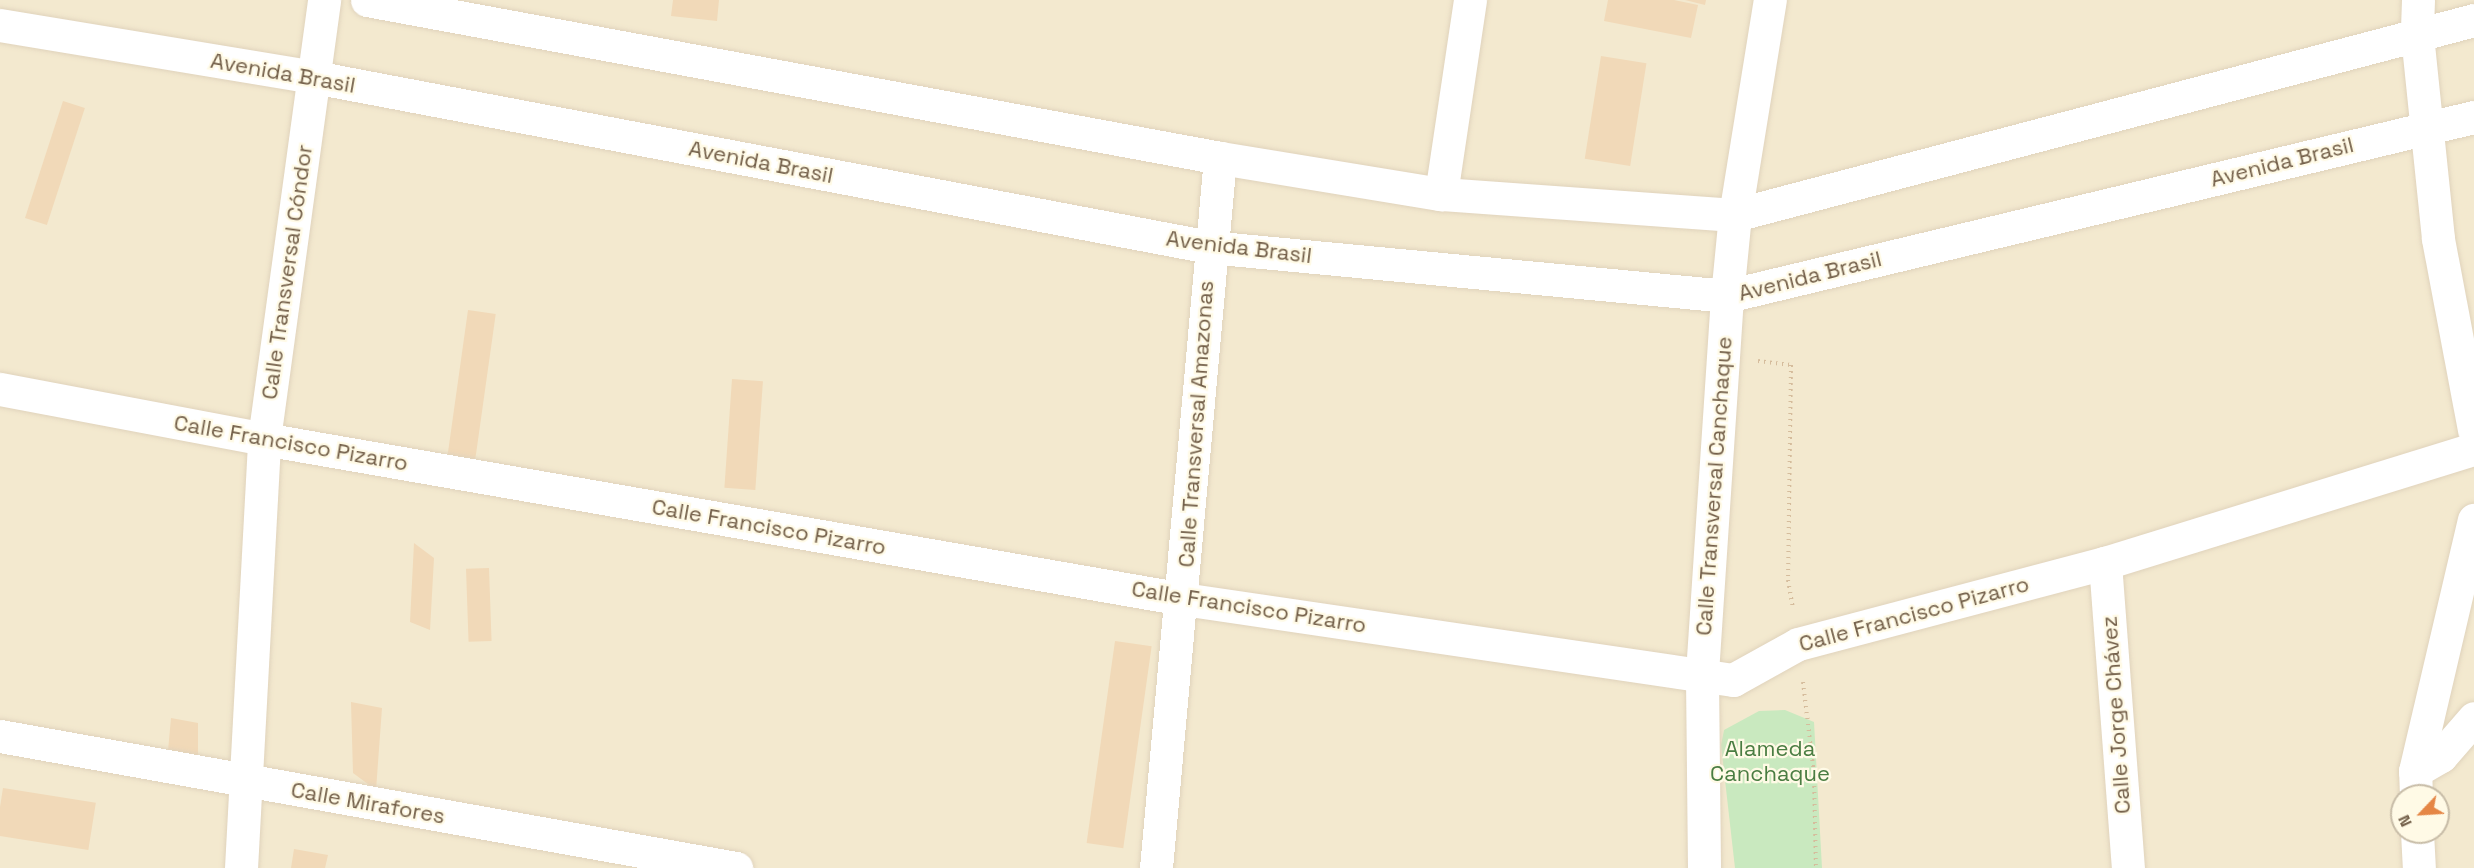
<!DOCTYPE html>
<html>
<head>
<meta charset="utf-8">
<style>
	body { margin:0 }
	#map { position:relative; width:2474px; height:868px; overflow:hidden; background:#fcf6e0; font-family:"Space Grotesk",sans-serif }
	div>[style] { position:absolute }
	.residential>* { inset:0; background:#f3e9cf }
	.green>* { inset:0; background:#c9e9bf }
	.building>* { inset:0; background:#f1d9b8; transform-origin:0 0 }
	.path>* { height:4px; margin-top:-2px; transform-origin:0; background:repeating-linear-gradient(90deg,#d5bc9c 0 1.5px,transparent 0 6px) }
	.roads { filter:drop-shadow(0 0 2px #e0d3bc) drop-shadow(0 0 2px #e0d3bc) }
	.street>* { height:33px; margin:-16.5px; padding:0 16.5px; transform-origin:16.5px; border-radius:16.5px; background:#fff }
	.secondary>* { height:33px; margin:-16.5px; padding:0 16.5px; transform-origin:16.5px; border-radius:16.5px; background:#fff }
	span { translate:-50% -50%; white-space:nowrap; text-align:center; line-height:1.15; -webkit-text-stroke:4.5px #fffae6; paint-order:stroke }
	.street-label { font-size:22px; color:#725e48 }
	.park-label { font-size:22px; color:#4a7d42 }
	.north { position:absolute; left:2390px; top:784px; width:60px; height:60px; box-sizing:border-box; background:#fffae6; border:2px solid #c7bca7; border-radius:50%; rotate:245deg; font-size:16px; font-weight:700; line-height:24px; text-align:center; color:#725e48 }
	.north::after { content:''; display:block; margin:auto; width:21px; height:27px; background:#e58645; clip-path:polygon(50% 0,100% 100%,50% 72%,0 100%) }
</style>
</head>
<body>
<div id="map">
	<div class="residential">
		<i style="clip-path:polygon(evenodd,0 0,2474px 0,2474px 868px,0 868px,0 0,2402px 796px,2438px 796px,2438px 832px,2402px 832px,2402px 796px)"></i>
	</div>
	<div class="green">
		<i style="clip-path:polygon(1785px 710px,1814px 722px,1822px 868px,1735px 868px,1721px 745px,1724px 730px,1759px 711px)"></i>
	</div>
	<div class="building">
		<i style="clip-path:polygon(673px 0,719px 0,717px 21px,671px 16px)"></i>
		<i style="clip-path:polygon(1608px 0,1674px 0,1698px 5px,1691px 38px,1604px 21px)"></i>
		<i style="clip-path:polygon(1685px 0,1706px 0,1705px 5px)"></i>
		<i style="left:1601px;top:56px;width:46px;height:104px;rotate:9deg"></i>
		<i style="left:63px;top:101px;width:23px;height:123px;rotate:18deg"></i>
		<i style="left:468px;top:310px;width:28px;height:157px;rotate:8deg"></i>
		<i style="left:732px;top:379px;width:31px;height:109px;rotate:4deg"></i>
		<i style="clip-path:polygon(414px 543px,434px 558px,430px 630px,410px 622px)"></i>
		<i style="left:489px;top:568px;width:73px;height:23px;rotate:88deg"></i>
		<i style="left:1115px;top:641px;width:37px;height:204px;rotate:8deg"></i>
		<i style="clip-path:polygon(351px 702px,382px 708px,376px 790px,353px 773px)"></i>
		<i style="clip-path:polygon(171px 718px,198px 723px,198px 763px,168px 751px)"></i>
		<i style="left:3px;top:788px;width:94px;height:48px;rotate:9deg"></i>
		<i style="clip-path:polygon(294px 849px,328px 855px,325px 868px,291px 868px)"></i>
	</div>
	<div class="path">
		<i style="left:1758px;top:361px;width:33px;rotate:7deg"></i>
		<i style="left:1791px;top:365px;width:215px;rotate:90.8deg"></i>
		<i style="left:1788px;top:580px;width:29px;rotate:80deg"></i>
		<i style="left:1803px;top:682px;width:93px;rotate:83.2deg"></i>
		<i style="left:1814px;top:774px;width:94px;rotate:88.8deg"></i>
	</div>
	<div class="roads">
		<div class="street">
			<i style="left:2418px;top:0;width:35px;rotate:92deg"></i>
			<i style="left:2417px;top:35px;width:205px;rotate:84.1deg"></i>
			<i style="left:2438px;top:239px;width:194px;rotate:79.3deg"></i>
			<i style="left:1441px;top:194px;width:196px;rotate:-81.5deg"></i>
			<i style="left:0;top:389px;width:269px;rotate:10.7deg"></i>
			<i style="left:264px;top:439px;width:933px;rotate:9.88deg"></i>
			<i style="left:1183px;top:599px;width:556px;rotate:8.38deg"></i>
			<i style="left:1733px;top:680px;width:74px;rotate:-29deg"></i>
			<i style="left:1798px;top:644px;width:318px;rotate:-14.8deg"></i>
			<i style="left:2105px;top:563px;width:386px;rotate:-17.2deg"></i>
			<i style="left:2105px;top:563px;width:306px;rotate:85.7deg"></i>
			<i style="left:0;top:736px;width:748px;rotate:10.17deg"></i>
			<i style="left:2415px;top:771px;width:30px;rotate:-30deg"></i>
			<i style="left:2441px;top:756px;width:50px;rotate:-49deg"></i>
			<i style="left:2416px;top:796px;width:25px;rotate:-92deg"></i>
			<i style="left:2415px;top:771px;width:258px;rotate:-76.8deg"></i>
			<i style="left:2417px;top:832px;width:36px;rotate:87deg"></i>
			<i style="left:241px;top:868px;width:430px;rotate:-86.9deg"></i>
			<i style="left:264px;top:439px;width:443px;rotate:-82.2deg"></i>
			<i style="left:1156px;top:868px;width:713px;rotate:-84.85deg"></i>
			<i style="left:1704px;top:868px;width:195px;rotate:-90.6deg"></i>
			<i style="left:1702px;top:673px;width:378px;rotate:-86.2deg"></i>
			<i style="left:1727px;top:296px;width:81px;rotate:-84.4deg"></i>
			<i style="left:1735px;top:215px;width:218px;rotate:-80.8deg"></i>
		</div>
		<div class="secondary">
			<i style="left:367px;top:0;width:868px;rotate:10.49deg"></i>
			<i style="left:1220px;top:158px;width:224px;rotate:9.3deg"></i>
			<i style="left:1441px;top:194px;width:295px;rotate:4.1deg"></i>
			<i style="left:1735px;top:215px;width:764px;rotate:-14.78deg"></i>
			<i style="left:0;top:25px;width:318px;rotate:9.4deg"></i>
			<i style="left:314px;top:77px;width:911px;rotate:10.75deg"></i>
			<i style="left:1209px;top:247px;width:520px;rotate:5.4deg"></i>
			<i style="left:1727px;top:296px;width:768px;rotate:-13.48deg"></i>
		</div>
	</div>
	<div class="street-label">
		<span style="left:283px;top:73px;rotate:10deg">Avenida Brasil</span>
		<span style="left:761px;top:162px;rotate:11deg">Avenida Brasil</span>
		<span style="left:2282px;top:162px;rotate:-14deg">Avenida Brasil</span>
		<span style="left:1239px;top:247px;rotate:7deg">Avenida Brasil</span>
		<span style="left:287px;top:272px;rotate:-82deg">Calle Transversal Cóndor</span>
		<span style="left:1810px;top:276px;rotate:-14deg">Avenida Brasil</span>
		<span style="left:1196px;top:424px;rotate:-86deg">Calle Transversal Amazonas</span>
		<span style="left:291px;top:443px;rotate:10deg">Calle Francisco Pizarro</span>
		<span style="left:1714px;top:486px;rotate:-86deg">Calle Transversal Canchaque</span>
		<span style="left:769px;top:527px;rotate:10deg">Calle Francisco Pizarro</span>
		<span style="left:1249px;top:607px;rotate:9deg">Calle Francisco Pizarro</span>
		<span style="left:1914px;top:614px;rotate:-15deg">Calle Francisco Pizarro</span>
		<span style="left:2116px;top:715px;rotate:-94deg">Calle Jorge Chávez</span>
		<span style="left:368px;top:803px;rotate:10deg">Calle Mirafores</span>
	</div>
	<div class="park-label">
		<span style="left:1770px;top:761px">Alameda<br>Canchaque</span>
	</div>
	<div class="north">N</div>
</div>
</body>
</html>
